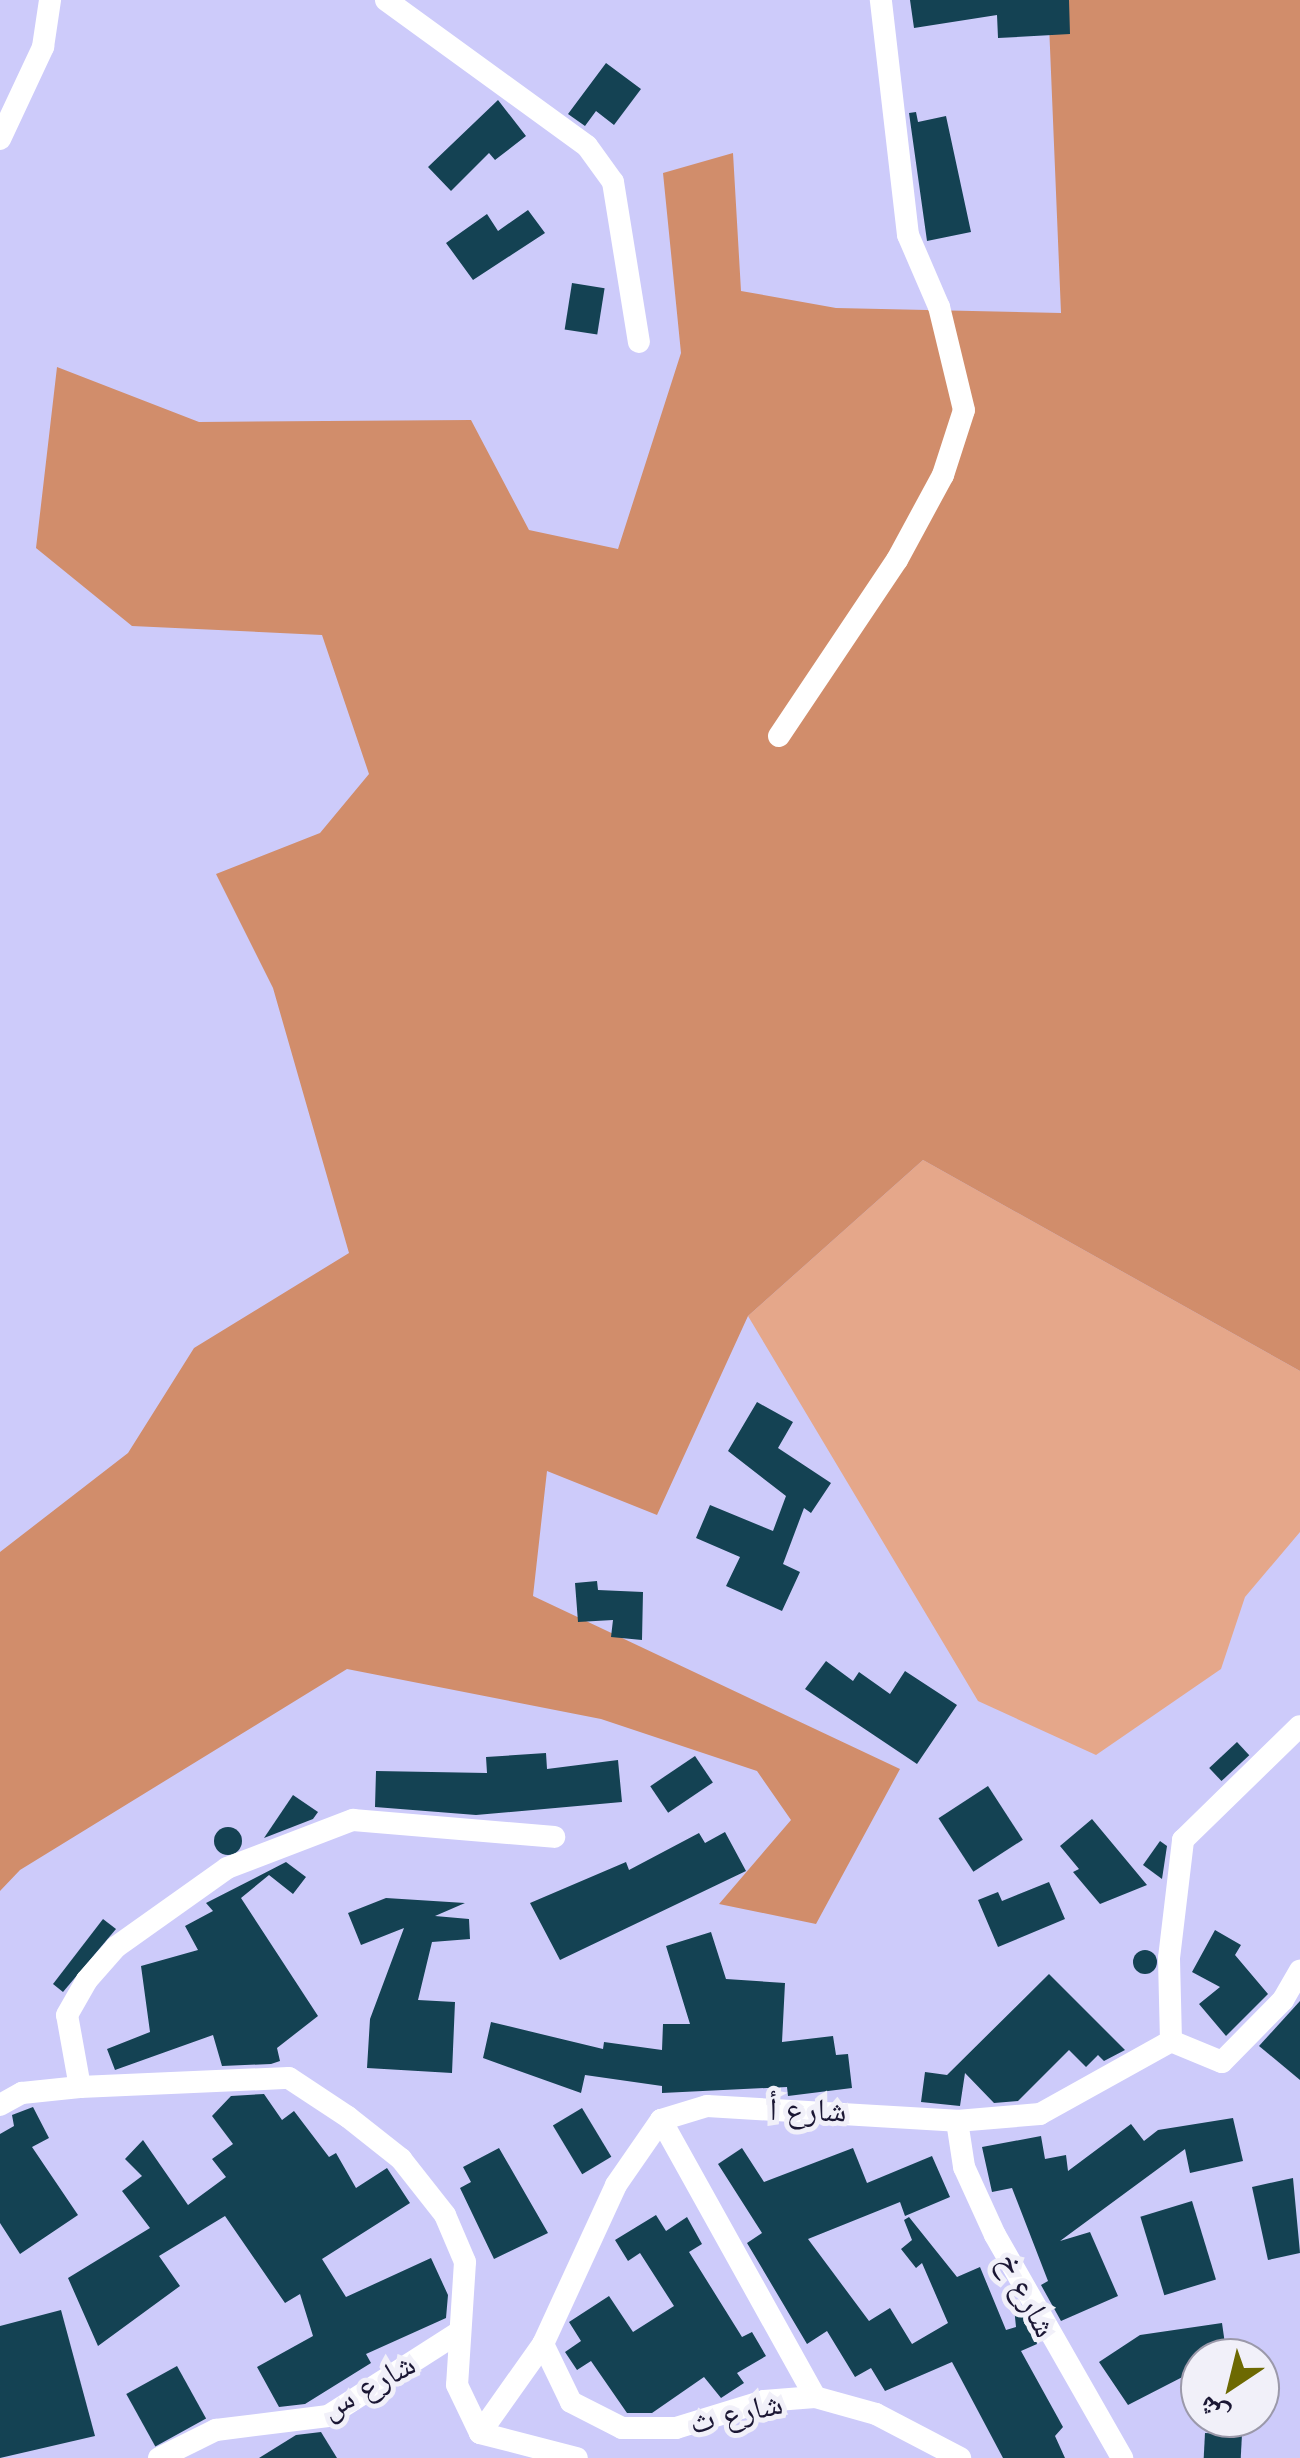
<!DOCTYPE html>
<html>
<head>
<meta charset="utf-8">
<style>
	body { margin:0 }
	#map { position:relative; width:1300px; height:2458px; overflow:hidden; background:#cdcbfa; font-family:Poppins,"Noto Naskh Arabic",sans-serif }
	div>[style] { position:absolute }
	.green>* { inset:0; background:#e5a78a }
	.forest>* { inset:0; background:#d18d6b }
	.building>* { inset:0; background:#144253; transform-origin:0 0 }
	.round { border-radius:50% }
	.minor>* { height:22px; margin:-11px; padding:0 11px; transform-origin:11px; border-radius:11px; background:#fff }
	span { translate:-50% -50%; white-space:nowrap; text-align:center; line-height:1.15; -webkit-text-stroke:10px #f1f0f9; paint-order:stroke }
	.street-label { font-size:32px; color:#1b1734 }
	.north { position:absolute; left:1180px; top:2338px; width:100px; height:100px; box-sizing:border-box; background:#f1f0f9; border:2px solid #9b99aa; border-radius:50%; rotate:215deg; font-size:28px; font-weight:700; line-height:40px; text-align:center; color:#1b1734 }
	.north::after { content:''; display:block; margin:auto; width:35px; height:45px; background:#6d6902; clip-path:polygon(50% 0,100% 100%,50% 72%,0 100%) }
</style>
</head>
<body>
<div id="map">
	<div class="green">
		<i style="clip-path:polygon(923px 1160px,1300px 1371px,1300px 1532px,1245px 1597px,1221px 1669px,1096px 1755px,978px 1701px,748px 1316px)"></i>
	</div>
	<div class="forest">
		<i style="clip-path:polygon(1048px 0,1300px 0,1300px 1371px,923px 1160px,748px 1316px,657px 1515px,547px 1471px,533px 1596px,900px 1769px,816px 1924px,719px 1904px,791px 1820px,757px 1771px,601px 1719px,347px 1669px,20px 1870px,0 1891px,0 1552px,128px 1453px,194px 1348px,349px 1253px,273px 988px,216px 874px,320px 833px,369px 774px,322px 635px,132px 626px,36px 548px,57px 367px,199px 422px,471px 420px,529px 530px,618px 549px,681px 353px,663px 173px,733px 153px,741px 291px,836px 308px,1061px 313px)"></i>
	</div>
	<div class="building">
		<i style="clip-path:polygon(910px 0,1069px 0,1070px 34px,998px 38px,997px 15px,914px 28px)"></i>
		<i style="clip-path:polygon(606px 63px,641px 89px,614px 125px,596px 111px,585px 126px,568px 114px)"></i>
		<i style="clip-path:polygon(498px 100px,526px 136px,495px 160px,489px 153px,451px 191px,428px 167px)"></i>
		<i style="clip-path:polygon(916px 112px,918px 122px,946px 116px,971px 232px,927px 241px,909px 113px)"></i>
		<i style="clip-path:polygon(528px 210px,545px 233px,473px 280px,446px 243px,487px 214px,498px 231px)"></i>
		<i style="left:572px;top:283px;width:33px;height:47px;rotate:9deg"></i>
		<i style="clip-path:polygon(757px 1402px,793px 1422px,778px 1448px,831px 1483px,811px 1513px,804px 1508px,783px 1564px,800px 1572px,782px 1611px,726px 1586px,740px 1557px,696px 1538px,710px 1505px,773px 1531px,786px 1496px,728px 1451px)"></i>
		<i style="clip-path:polygon(597px 1581px,598px 1590px,643px 1592px,642px 1640px,611px 1637px,613px 1620px,578px 1622px,575px 1583px)"></i>
		<i style="clip-path:polygon(826px 1661px,853px 1681px,859px 1672px,890px 1694px,905px 1671px,957px 1705px,917px 1764px,805px 1689px)"></i>
		<i style="left:1237px;top:1742px;width:18px;height:38px;rotate:47deg"></i>
		<i style="clip-path:polygon(546px 1753px,547px 1769px,618px 1760px,622px 1802px,476px 1815px,375px 1807px,376px 1771px,487px 1773px,486px 1757px)"></i>
		<i style="left:695px;top:1756px;width:32px;height:54px;rotate:56deg"></i>
		<i style="left:988px;top:1786px;width:64px;height:59px;rotate:57deg"></i>
		<i style="clip-path:polygon(293px 1795px,318px 1812px,313px 1819px,264px 1838px)"></i>
		<i style="clip-path:polygon(1092px 1819px,1147px 1885px,1100px 1904px,1073px 1872px,1079px 1869px,1060px 1846px)"></i>
		<i class="round" style="left:214px;top:1827px;width:28px;height:28px"></i>
		<i style="clip-path:polygon(725px 1832px,746px 1871px,560px 1960px,530px 1903px,626px 1862px,629px 1870px,699px 1833px,705px 1843px)"></i>
		<i style="clip-path:polygon(1160px 1841px,1167px 1846px,1162px 1879px,1143px 1865px)"></i>
		<i style="clip-path:polygon(286px 1862px,306px 1877px,293px 1894px,269px 1875px,241px 1898px,318px 2016px,277px 2048px,280px 2061px,271px 2064px,222px 2066px,213px 2035px,115px 2070px,107px 2049px,150px 2032px,141px 1966px,198px 1950px,185px 1926px,213px 1911px,206px 1903px)"></i>
		<i style="clip-path:polygon(1049px 1882px,1065px 1919px,998px 1947px,978px 1900px,998px 1892px,1002px 1901px)"></i>
		<i style="clip-path:polygon(386px 1898px,465px 1903px,435px 1916px,469px 1919px,470px 1939px,432px 1942px,418px 2000px,455px 2002px,452px 2073px,367px 2068px,370px 2019px,404px 1928px,361px 1945px,348px 1913px)"></i>
		<i style="clip-path:polygon(103px 1919px,116px 1929px,63px 1992px,53px 1984px)"></i>
		<i style="clip-path:polygon(1215px 1930px,1241px 1945px,1235px 1955px,1268px 1994px,1226px 2036px,1199px 2004px,1220px 1987px,1192px 1972px)"></i>
		<i style="clip-path:polygon(711px 1932px,726px 1979px,785px 1983px,782px 2042px,833px 2036px,836px 2055px,848px 2054px,852px 2088px,788px 2096px,787px 2087px,662px 2093px,662px 2086px,585px 2075px,581px 2093px,483px 2058px,491px 2022px,603px 2049px,604px 2042px,662px 2050px,663px 2024px,690px 2024px,666px 1946px)"></i>
		<i class="round" style="left:1133px;top:1950px;width:24px;height:24px"></i>
		<i style="clip-path:polygon(1049px 1974px,1125px 2050px,1104px 2061px,1098px 2055px,1086px 2067px,1069px 2050px,1018px 2101px,994px 2103px,965px 2073px,960px 2106px,921px 2102px,925px 2072px,947px 2075px)"></i>
		<i style="clip-path:polygon(1300px 2001px,1300px 2080px,1259px 2046px)"></i>
		<i style="clip-path:polygon(264px 2094px,282px 2120px,294px 2111px,329px 2157px,336px 2153px,356px 2188px,387px 2168px,410px 2203px,322px 2259px,346px 2297px,431px 2258px,448px 2295px,446px 2318px,366px 2354px,371px 2363px,305px 2404px,279px 2407px,257px 2367px,313px 2336px,300px 2294px,285px 2303px,225px 2216px,159px 2256px,180px 2286px,98px 2346px,68px 2278px,150px 2228px,122px 2191px,142px 2176px,125px 2159px,143px 2140px,188px 2205px,226px 2177px,212px 2159px,233px 2144px,212px 2116px,231px 2096px)"></i>
		<i style="clip-path:polygon(33px 2107px,49px 2138px,32px 2147px,78px 2215px,20px 2254px,0 2223px,0 2134px,14px 2126px,12px 2115px)"></i>
		<i style="left:582px;top:2108px;width:57px;height:34px;rotate:59deg"></i>
		<i style="clip-path:polygon(1233px 2118px,1243px 2161px,1190px 2173px,1185px 2149px,1060px 2241px,1090px 2232px,1118px 2296px,1061px 2321px,1041px 2285px,1048px 2281px,1012px 2188px,992px 2192px,982px 2147px,1041px 2136px,1045px 2159px,1066px 2155px,1068px 2171px,1131px 2124px,1144px 2141px,1158px 2130px)"></i>
		<i style="clip-path:polygon(499px 2148px,548px 2233px,494px 2259px,460px 2188px,471px 2182px,463px 2167px)"></i>
		<i style="clip-path:polygon(742px 2148px,764px 2182px,853px 2148px,867px 2183px,932px 2156px,950px 2197px,905px 2216px,900px 2202px,808px 2239px,869px 2321px,890px 2308px,912px 2344px,948px 2323px,922px 2263px,916px 2268px,901px 2249px,912px 2240px,904px 2220px,909px 2217px,957px 2277px,980px 2267px,1006px 2330px,1016px 2327px,1013px 2297px,1034px 2333px,1037px 2344px,1021px 2351px,1063px 2427px,1055px 2436px,1065px 2458px,1003px 2458px,952px 2362px,885px 2391px,871px 2368px,855px 2377px,827px 2331px,807px 2344px,747px 2243px,762px 2233px,718px 2164px)"></i>
		<i style="clip-path:polygon(1293px 2178px,1300px 2253px,1268px 2260px,1252px 2187px)"></i>
		<i style="left:1192px;top:2201px;width:82px;height:54px;rotate:73deg"></i>
		<i style="clip-path:polygon(656px 2215px,666px 2231px,687px 2217px,702px 2244px,689px 2252px,742px 2337px,752px 2332px,766px 2356px,737px 2373px,744px 2383px,721px 2398px,704px 2377px,652px 2413px,627px 2413px,591px 2361px,577px 2370px,565px 2352px,581px 2341px,569px 2322px,609px 2296px,633px 2332px,674px 2306px,640px 2253px,628px 2261px,615px 2240px)"></i>
		<i style="clip-path:polygon(61px 2310px,95px 2436px,0 2458px,0 2326px)"></i>
		<i style="clip-path:polygon(1222px 2323px,1227px 2358px,1200px 2358px,1200px 2368px,1128px 2405px,1099px 2362px,1140px 2335px)"></i>
		<i style="left:177px;top:2366px;width:60px;height:58px;rotate:61deg"></i>
		<i style="clip-path:polygon(321px 2432px,337px 2458px,259px 2458px,296px 2435px)"></i>
		<i style="left:1205px;top:2433px;width:37px;height:25px;rotate:3deg"></i>
	</div>
	<div class="minor">
		<i style="left:386px;top:0;width:248px;rotate:36deg"></i>
		<i style="left:587px;top:146px;width:44px;rotate:54.2deg"></i>
		<i style="left:613px;top:182px;width:162px;rotate:80.8deg"></i>
		<i style="left:0;top:139px;width:102px;rotate:-64.9deg"></i>
		<i style="left:43px;top:47px;width:48px;rotate:-81.5deg"></i>
		<i style="left:779px;top:736px;width:212px;rotate:-56.2deg"></i>
		<i style="left:897px;top:560px;width:97px;rotate:-61.6deg"></i>
		<i style="left:943px;top:475px;width:68px;rotate:-72.1deg"></i>
		<i style="left:964px;top:410px;width:106px;rotate:-103.6deg"></i>
		<i style="left:939px;top:307px;width:78px;rotate:-113.3deg"></i>
		<i style="left:908px;top:235px;width:237px;rotate:-96.6deg"></i>
		<i style="left:1171px;top:2041px;width:83px;rotate:-91.4deg"></i>
		<i style="left:1169px;top:1958px;width:119px;rotate:-83.2deg"></i>
		<i style="left:1183px;top:1840px;width:163px;rotate:-44.3deg"></i>
		<i style="left:80px;top:2087px;width:73px;rotate:-100.2deg"></i>
		<i style="left:67px;top:2015px;width:40px;rotate:-60.3deg"></i>
		<i style="left:87px;top:1980px;width:44px;rotate:-48.7deg"></i>
		<i style="left:116px;top:1947px;width:136px;rotate:-35.4deg"></i>
		<i style="left:227px;top:1868px;width:135px;rotate:-20.9deg"></i>
		<i style="left:353px;top:1820px;width:202px;rotate:4.8deg"></i>
		<i style="left:0;top:2105px;width:25px;rotate:-29deg"></i>
		<i style="left:22px;top:2093px;width:58px;rotate:-5.9deg"></i>
		<i style="left:80px;top:2087px;width:209px;rotate:-2.5deg"></i>
		<i style="left:289px;top:2078px;width:71px;rotate:33.5deg"></i>
		<i style="left:348px;top:2117px;width:68px;rotate:38.4deg"></i>
		<i style="left:401px;top:2159px;width:71px;rotate:51.8deg"></i>
		<i style="left:445px;top:2215px;width:51px;rotate:66.9deg"></i>
		<i style="left:465px;top:2262px;width:123px;rotate:93.7deg"></i>
		<i style="left:457px;top:2385px;width:53px;rotate:64.4deg"></i>
		<i style="left:480px;top:2433px;width:109px;rotate:-54.7deg"></i>
		<i style="left:543px;top:2344px;width:175px;rotate:-65.3deg"></i>
		<i style="left:616px;top:2185px;width:79px;rotate:-55.3deg"></i>
		<i style="left:661px;top:2120px;width:48px;rotate:-16.9deg"></i>
		<i style="left:707px;top:2106px;width:250px;rotate:3.4deg"></i>
		<i style="left:957px;top:2121px;width:83px;rotate:-4.8deg"></i>
		<i style="left:1040px;top:2114px;width:150px;rotate:-29.1deg"></i>
		<i style="left:1171px;top:2041px;width:55px;rotate:22.4deg"></i>
		<i style="left:1222px;top:2062px;width:87px;rotate:-45.5deg"></i>
		<i style="left:1283px;top:2000px;width:34px;rotate:-60deg"></i>
		<i style="left:661px;top:2120px;width:317px;rotate:60.9deg"></i>
		<i style="left:957px;top:2121px;width:47px;rotate:81.3deg"></i>
		<i style="left:964px;top:2167px;width:75px;rotate:65.5deg"></i>
		<i style="left:995px;top:2235px;width:257px;rotate:60.3deg"></i>
		<i style="left:543px;top:2344px;width:64px;rotate:64.2deg"></i>
		<i style="left:571px;top:2402px;width:57px;rotate:27deg"></i>
		<i style="left:622px;top:2428px;width:54px"></i>
		<i style="left:676px;top:2428px;width:92px;rotate:-17.1deg"></i>
		<i style="left:764px;top:2401px;width:51px;rotate:-4.5deg"></i>
		<i style="left:815px;top:2397px;width:63px;rotate:15.6deg"></i>
		<i style="left:876px;top:2414px;width:95px;rotate:27.6deg"></i>
		<i style="left:480px;top:2433px;width:100px;rotate:14.5deg"></i>
		<i style="left:159px;top:2458px;width:64px;rotate:-26.2deg"></i>
		<i style="left:216px;top:2430px;width:113px;rotate:-7.1deg"></i>
		<i style="left:328px;top:2416px;width:154px;rotate:-32.6deg"></i>
	</div>
	<div class="street-label">
		<span style="left:808px;top:2110px;rotate:1deg">شارع أ</span>
		<span style="left:1027px;top:2295px;rotate:62deg">شارع خ</span>
		<span style="left:368px;top:2386px;rotate:-29deg">شارع ﺱ</span>
		<span style="left:736px;top:2413px;rotate:-13deg">شارع ث</span>
	</div>
	<div class="north">ش</div>
</div>
</body>
</html>
